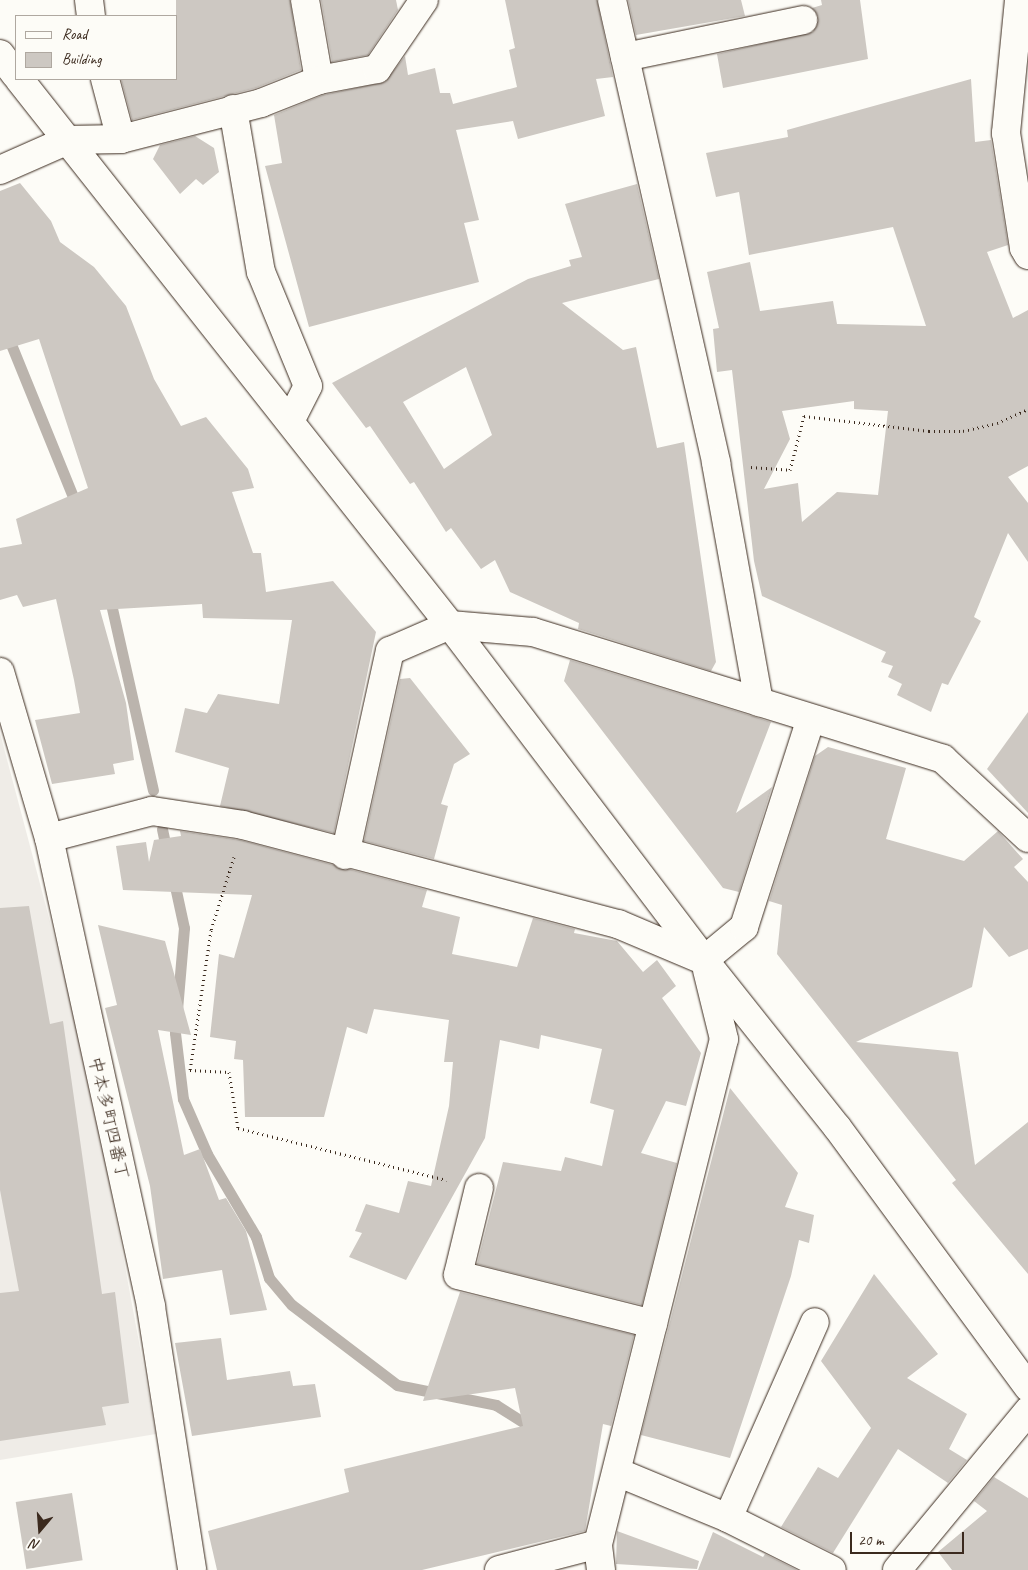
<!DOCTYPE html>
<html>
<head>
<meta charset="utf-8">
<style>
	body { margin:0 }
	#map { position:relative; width:1028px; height:1570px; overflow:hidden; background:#fdfcf7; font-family:Caveat,"Klee One",sans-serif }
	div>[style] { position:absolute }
	.built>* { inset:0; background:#efece7 }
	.stream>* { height:11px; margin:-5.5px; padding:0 5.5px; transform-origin:5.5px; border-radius:5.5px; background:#bbb4ad }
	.building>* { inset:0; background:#cdc8c2; transform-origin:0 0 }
	.path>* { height:3px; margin-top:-1.5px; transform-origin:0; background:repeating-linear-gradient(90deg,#3b2a1e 0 1px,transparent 0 5px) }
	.roads { filter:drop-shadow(0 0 1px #3b2a1e) drop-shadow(0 0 1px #3b2a1e) }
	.minor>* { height:28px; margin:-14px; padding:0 14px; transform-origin:14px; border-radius:14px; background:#fdfcf7 }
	span { translate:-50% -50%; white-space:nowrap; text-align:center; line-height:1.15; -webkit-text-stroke:4px #fdfcf7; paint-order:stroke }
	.street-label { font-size:18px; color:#3b2a1e }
	.legend { position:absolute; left:15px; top:15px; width:162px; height:65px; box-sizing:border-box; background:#fdfcf7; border:1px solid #afa8a0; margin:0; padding:6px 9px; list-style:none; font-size:15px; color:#3b2a1e }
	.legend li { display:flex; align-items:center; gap:10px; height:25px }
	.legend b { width:25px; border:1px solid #afa8a0 }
	.north { position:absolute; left:15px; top:1505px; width:50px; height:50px; -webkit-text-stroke:4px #fdfcf7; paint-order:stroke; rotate:198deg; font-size:14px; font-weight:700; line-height:20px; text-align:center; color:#3b2a1e }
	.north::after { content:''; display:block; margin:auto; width:18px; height:22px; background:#3b2a1e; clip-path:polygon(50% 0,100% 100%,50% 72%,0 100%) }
	.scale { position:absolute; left:850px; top:1532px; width:114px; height:22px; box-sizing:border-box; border:2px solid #3b2a1e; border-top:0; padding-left:6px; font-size:15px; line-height:18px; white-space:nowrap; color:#3b2a1e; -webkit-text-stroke:4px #fdfcf7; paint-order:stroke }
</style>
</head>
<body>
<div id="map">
	<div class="built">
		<i style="clip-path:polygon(0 733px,87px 1061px,156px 1434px,0 1460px)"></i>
	</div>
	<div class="stream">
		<i style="left:0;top:317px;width:205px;rotate:67.9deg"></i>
		<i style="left:109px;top:595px;width:200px;rotate:77.3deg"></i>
		<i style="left:162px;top:829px;width:24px;rotate:78deg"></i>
		<i style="left:173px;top:877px;width:52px;rotate:77.8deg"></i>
		<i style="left:184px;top:928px;width:105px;rotate:94.9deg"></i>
		<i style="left:175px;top:1033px;width:66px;rotate:83.1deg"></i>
		<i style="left:183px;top:1099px;width:60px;rotate:66.4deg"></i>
		<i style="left:207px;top:1154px;width:96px;rotate:59.4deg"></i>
		<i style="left:256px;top:1237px;width:43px;rotate:72.4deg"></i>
		<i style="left:269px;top:1278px;width:35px;rotate:50deg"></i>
		<i style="left:292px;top:1305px;width:132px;rotate:37.3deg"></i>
		<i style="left:397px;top:1385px;width:101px;rotate:11.4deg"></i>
		<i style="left:496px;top:1405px;width:45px;rotate:32.3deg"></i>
	</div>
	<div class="building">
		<i style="clip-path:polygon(176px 0,290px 0,301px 70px,256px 88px,132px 120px,121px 79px,176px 79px)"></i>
		<i style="clip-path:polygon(321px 0,396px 0,398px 10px,368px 55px,332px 62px)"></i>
		<i style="clip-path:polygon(505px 0,597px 0,613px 77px,596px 79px,605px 116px,518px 139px,513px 121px,456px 130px,479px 220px,464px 223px,479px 282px,309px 327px,265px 166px,282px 163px,274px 115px,323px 95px,385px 82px,405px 56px,408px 75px,435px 68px,440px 93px,450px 93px,453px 104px,517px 87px,509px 50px,515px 48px)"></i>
		<i style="clip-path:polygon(628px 0,741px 0,745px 16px,636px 35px)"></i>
		<i style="clip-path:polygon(821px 0,860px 0,868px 59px,723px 88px,717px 54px,813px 32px,818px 17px,812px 8px,822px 5px)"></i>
		<i style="clip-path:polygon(evenodd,971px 79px,975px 142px,991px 140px,1008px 245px,987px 252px,1013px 318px,1028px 310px,1028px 466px,1008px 477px,1028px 503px,1028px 562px,1008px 533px,974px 617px,981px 621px,948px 685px,942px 683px,931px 712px,897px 695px,902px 684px,888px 677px,893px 666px,881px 662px,886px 652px,762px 596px,754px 561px,732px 370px,717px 372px,713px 329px,719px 328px,707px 272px,750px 262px,760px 311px,833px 301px,837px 324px,926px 326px,893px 227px,749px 255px,739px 192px,716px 197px,706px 153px,788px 137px,787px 130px,971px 79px,854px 401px,854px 409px,888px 411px,878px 495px,837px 492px,802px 522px,798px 483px,764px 489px,790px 439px,782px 411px,854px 401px)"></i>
		<i style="clip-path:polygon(195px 136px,214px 148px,219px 172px,203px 185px,196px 179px,180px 194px,153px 159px,160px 145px)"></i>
		<i style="clip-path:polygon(20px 183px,51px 221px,60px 242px,94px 267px,126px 306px,154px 379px,181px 426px,206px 417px,248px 469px,254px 488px,232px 492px,253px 553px,261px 553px,266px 592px,333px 581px,376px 632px,334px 833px,220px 806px,229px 768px,175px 752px,185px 708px,207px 713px,218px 694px,279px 704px,292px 620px,203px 618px,202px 604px,100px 610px,126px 703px,134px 760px,113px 764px,115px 774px,52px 784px,35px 720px,80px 713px,74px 680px,56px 599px,23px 607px,17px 595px,0 600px,0 548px,22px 544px,16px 519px,88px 488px,39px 339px,0 351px,0 191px)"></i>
		<i style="clip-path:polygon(evenodd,637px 184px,659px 279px,562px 303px,623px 350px,636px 347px,657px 448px,684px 442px,716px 662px,711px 671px,578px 629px,579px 623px,510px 592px,495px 560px,481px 569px,451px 528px,446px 532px,414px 482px,410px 484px,370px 426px,366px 428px,332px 383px,528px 279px,571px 266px,569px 260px,582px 257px,565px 204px,637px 184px,466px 367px,492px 435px,444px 469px,403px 402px,466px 367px)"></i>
		<i style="clip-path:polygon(570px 660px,771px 722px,736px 813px,772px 787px,739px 892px,723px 888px,564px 681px)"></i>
		<i style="clip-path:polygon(410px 678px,470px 754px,454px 764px,441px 804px,448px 806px,434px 859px,364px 841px,400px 679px)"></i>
		<i style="clip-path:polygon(1028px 712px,1028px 813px,987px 769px)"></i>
		<i style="clip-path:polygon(828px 747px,906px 768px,886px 839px,964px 861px,998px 831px,1023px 859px,1014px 867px,1028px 882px,1028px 949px,1009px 957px,984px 927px,972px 987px,856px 1042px,958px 1052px,975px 1165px,1028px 1122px,1028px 1274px,952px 1183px,956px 1180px,777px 954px,782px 905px,769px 901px,815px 756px)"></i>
		<i style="clip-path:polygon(180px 831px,240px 840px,427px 890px,422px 907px,460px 917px,452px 954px,517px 967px,533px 918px,575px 929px,574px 933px,617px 941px,643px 972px,657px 960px,676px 986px,662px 998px,701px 1053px,686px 1106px,666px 1101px,641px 1153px,677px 1163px,642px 1305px,477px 1264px,503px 1162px,561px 1171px,565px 1157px,602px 1166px,614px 1110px,590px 1103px,602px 1049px,541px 1035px,539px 1049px,500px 1040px,485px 1138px,406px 1280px,349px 1257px,362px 1233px,355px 1231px,366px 1204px,399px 1213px,408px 1181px,431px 1186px,449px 1106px,453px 1062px,444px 1062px,449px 1020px,374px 1009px,367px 1034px,347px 1027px,324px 1117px,245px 1117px,243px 1060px,234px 1059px,236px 1041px,210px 1037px,219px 954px,234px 958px,252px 895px,123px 890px,116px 846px,146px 842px,149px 862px,154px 840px,181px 836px)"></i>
		<i style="clip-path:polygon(29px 906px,50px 1024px,63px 1021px,102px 1294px,115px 1292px,129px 1403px,102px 1407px,106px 1425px,0 1441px,0 1293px,19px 1291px,0 1190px,0 908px)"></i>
		<i style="clip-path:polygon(98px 925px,165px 941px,191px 1035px,158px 1030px,184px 1155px,200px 1149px,219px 1200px,226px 1198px,246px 1231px,267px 1310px,230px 1315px,222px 1270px,163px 1279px,150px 1186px,105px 1008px,117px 1005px)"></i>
		<i style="clip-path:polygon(730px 1088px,798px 1173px,785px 1207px,814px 1215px,809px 1243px,799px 1240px,791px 1276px,730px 1458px,641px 1435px)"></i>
		<i style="clip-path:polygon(874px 1274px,938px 1354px,907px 1378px,967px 1414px,949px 1449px,967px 1460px,948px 1483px,898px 1449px,833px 1553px,781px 1527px,818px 1467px,838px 1478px,871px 1428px,821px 1361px)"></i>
		<i style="clip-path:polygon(460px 1292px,634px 1335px,611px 1426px,603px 1424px,585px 1531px,422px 1570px,217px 1570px,208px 1531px,349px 1492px,344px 1469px,523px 1426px,515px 1388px,423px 1401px)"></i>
		<i style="clip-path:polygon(221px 1338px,227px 1380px,290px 1371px,293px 1386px,315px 1384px,321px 1417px,192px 1436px,175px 1343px)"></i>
		<i style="clip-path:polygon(994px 1477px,1028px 1498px,1028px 1570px,952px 1570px,938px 1552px,987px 1511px,974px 1501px)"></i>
		<i style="left:72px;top:1493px;width:68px;height:57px;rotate:81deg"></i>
		<i style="clip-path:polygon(617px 1531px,699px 1561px,697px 1569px,616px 1564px)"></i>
		<i style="clip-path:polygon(713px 1532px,763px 1557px,765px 1554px,797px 1570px,698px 1570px)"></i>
	</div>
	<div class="path">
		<i style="left:751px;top:467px;width:39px;rotate:4deg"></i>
		<i style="left:790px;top:470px;width:56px;rotate:-75.5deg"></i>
		<i style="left:804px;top:416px;width:126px;rotate:6.8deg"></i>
		<i style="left:929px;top:431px;width:34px"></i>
		<i style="left:963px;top:431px;width:35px;rotate:-13deg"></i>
		<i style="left:997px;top:423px;width:34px;rotate:-24deg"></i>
		<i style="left:234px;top:857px;width:77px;rotate:107.5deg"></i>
		<i style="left:211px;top:930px;width:142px;rotate:98.5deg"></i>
		<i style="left:190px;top:1070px;width:39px;rotate:3deg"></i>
		<i style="left:229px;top:1072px;width:57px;rotate:80.9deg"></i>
		<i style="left:238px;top:1128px;width:215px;rotate:14deg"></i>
	</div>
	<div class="roads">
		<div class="minor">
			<i style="left:89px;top:0;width:16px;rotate:83deg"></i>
			<i style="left:305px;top:0;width:81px;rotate:80.1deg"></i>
			<i style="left:612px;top:0;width:475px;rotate:77.3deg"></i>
			<i style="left:716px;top:463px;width:243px;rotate:79.8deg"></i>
			<i style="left:1019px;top:0;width:134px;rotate:95.6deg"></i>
			<i style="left:1006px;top:133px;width:116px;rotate:81.1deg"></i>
			<i style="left:1024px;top:248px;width:8px;rotate:60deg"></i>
			<i style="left:0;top:54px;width:26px;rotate:53deg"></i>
			<i style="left:625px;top:57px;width:182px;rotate:-11.7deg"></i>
			<i style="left:19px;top:79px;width:696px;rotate:51.71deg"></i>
			<i style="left:450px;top:625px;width:420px;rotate:52.8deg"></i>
			<i style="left:704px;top:960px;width:213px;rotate:51.5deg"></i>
			<i style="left:837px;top:1127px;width:323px;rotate:53.7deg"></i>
			<i style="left:105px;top:79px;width:62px;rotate:75.1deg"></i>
			<i style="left:233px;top:109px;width:165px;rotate:80.3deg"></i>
			<i style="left:261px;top:272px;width:123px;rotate:67.6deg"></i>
			<i style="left:308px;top:386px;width:38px;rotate:117deg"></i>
			<i style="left:0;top:170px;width:74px;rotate:-23.8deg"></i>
			<i style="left:68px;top:140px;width:53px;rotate:-1.1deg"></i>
			<i style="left:121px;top:139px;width:145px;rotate:-14.4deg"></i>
			<i style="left:261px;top:103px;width:62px;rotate:-21.6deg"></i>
			<i style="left:319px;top:80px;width:59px;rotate:-10.7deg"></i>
			<i style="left:377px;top:69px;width:83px;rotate:-55.7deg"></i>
			<i style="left:0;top:672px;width:173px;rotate:73.6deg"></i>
			<i style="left:49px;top:838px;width:480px;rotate:77.7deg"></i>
			<i style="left:151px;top:1307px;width:266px;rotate:81.1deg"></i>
			<i style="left:49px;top:838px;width:106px;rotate:-14.7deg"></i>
			<i style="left:152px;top:811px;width:92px;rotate:8.7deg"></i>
			<i style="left:243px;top:825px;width:388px;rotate:14.8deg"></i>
			<i style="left:618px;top:924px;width:92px;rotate:23deg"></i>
			<i style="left:345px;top:855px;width:209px;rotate:-77.6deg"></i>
			<i style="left:390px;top:651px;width:65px;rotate:-23.4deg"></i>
			<i style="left:450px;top:625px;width:83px;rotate:4.8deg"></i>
			<i style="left:533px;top:632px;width:429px;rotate:17.2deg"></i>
			<i style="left:943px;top:759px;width:116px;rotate:42.9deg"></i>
			<i style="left:704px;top:960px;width:52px;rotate:-39.5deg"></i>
			<i style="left:744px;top:927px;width:216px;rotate:-72.2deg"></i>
			<i style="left:479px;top:1188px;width:89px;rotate:103.6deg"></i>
			<i style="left:458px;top:1275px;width:201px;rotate:14.1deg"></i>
			<i style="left:617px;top:1472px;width:120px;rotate:22.5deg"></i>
			<i style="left:728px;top:1518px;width:116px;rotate:26.6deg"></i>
			<i style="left:728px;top:1518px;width:214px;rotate:-66.1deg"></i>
			<i style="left:499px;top:1570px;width:102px;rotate:-14.7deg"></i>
			<i style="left:601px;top:1570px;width:26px;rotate:-97deg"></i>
			<i style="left:598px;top:1544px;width:520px;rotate:-75.99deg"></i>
			<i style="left:724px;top:1039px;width:71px;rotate:-103.8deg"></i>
			<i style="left:897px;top:1570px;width:206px;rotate:-50.5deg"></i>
		</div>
	</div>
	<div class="street-label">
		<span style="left:109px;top:1118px;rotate:77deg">中本多町四番丁</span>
	</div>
	<ul class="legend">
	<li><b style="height:6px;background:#fdfcf7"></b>Road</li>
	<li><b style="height:14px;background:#cdc8c2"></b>Building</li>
	</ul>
	<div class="north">N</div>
	<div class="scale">20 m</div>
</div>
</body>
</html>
